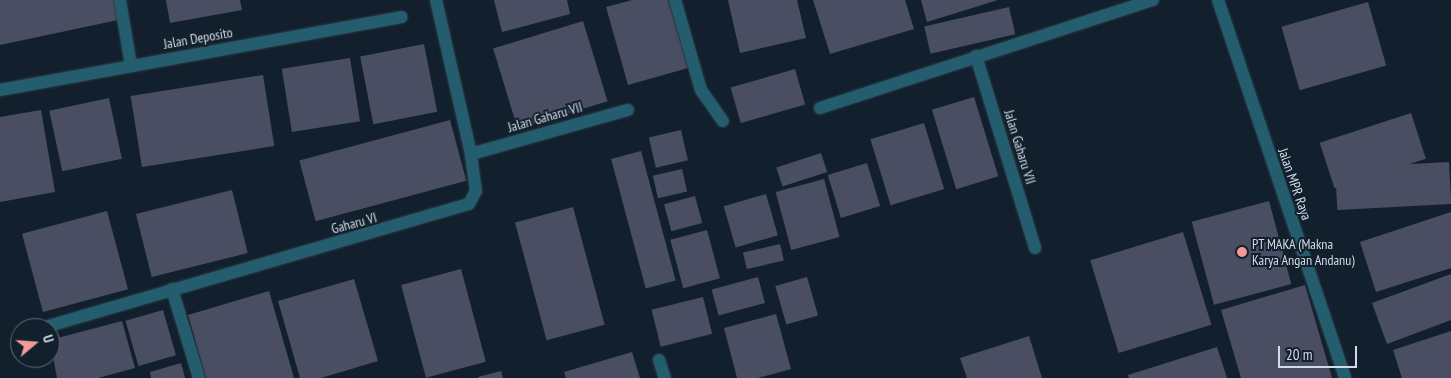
<!DOCTYPE html>
<html>
<head>
<meta charset="utf-8">
<style>
	body { margin:0 }
	#map { position:relative; width:1451px; height:378px; overflow:hidden; background:#12202d; font-family:"PT Sans Narrow",sans-serif }
	div>[style] { position:absolute }
	.building>* { inset:0; background:#4a4e62; transform-origin:0 0 }
	.roads { filter:drop-shadow(0 0 1px #2d3a47) drop-shadow(0 0 1px #2d3a47) }
	.minor>* { height:12px; margin:-6px; padding:0 6px; transform-origin:6px; border-radius:6px; background:#235d6e }
	.dots>* { width:14px; height:14px; translate:-50% -50%; box-sizing:border-box; border:2px solid #12202d; border-radius:50% }
	span { translate:-50% -50%; white-space:nowrap; text-align:center; line-height:1.15; -webkit-text-stroke:4px #12202d; paint-order:stroke }
	.street-label { font-size:14px; color:#d3dce6 }
	.poi-label { font-size:14px; color:#d3dce6 }
	.left { translate:0 -50%; text-align:left }
	.north { position:absolute; left:10px; top:318px; width:50px; height:50px; box-sizing:border-box; background:#12202d; border:1px solid #5f6b77; border-radius:50%; rotate:72deg; font-size:14px; font-weight:700; line-height:20px; text-align:center; color:#d3dce6 }
	.north::after { content:''; display:block; margin:auto; width:18px; height:22px; background:#f59b97; clip-path:polygon(50% 0,100% 100%,50% 72%,0 100%) }
	.scale { position:absolute; left:1278px; top:346px; width:79px; height:22px; box-sizing:border-box; border:2px solid #d3dce6; border-top:0; padding-left:6px; font-size:15px; line-height:18px; white-space:nowrap; color:#d3dce6; -webkit-text-stroke:4px #12202d; paint-order:stroke }
</style>
</head>
<body>
<div id="map">
	<div class="building">
		<i style="clip-path:polygon(0 0,114px 0,118px 20px,0 45px)"></i>
		<i style="clip-path:polygon(166px 0,240px 0,242px 10px,170px 23px)"></i>
		<i style="clip-path:polygon(494px 0,567px 0,570px 14px,502px 32px)"></i>
		<i style="clip-path:polygon(632px 0,668px 0,688px 68px,628px 85px,606px 7px)"></i>
		<i style="clip-path:polygon(728px 0,797px 0,806px 38px,740px 53px)"></i>
		<i style="clip-path:polygon(813px 0,905px 0,914px 29px,830px 54px)"></i>
		<i style="clip-path:polygon(921px 0,998px 0,927px 22px)"></i>
		<i style="left:1368px;top:2px;width:66px;height:90px;rotate:74deg"></i>
		<i style="left:1009px;top:7px;width:28px;height:87px;rotate:77deg"></i>
		<i style="left:583px;top:21px;width:84px;height:94px;rotate:73deg"></i>
		<i style="left:424px;top:44px;width:69px;height:65px;rotate:79deg"></i>
		<i style="left:350px;top:58px;width:64px;height:69px;rotate:81deg"></i>
		<i style="left:795px;top:69px;width:37px;height:67px;rotate:74deg"></i>
		<i style="left:263px;top:75px;width:72px;height:134px;rotate:81deg"></i>
		<i style="left:974px;top:97px;width:83px;height:44px;rotate:73deg"></i>
		<i style="left:109px;top:98px;width:62px;height:61px;rotate:78deg"></i>
		<i style="clip-path:polygon(41px 110px,55px 192px,0 202px,0 117px)"></i>
		<i style="left:1411px;top:113px;width:48px;height:96px;rotate:72deg"></i>
		<i style="left:450px;top:120px;width:63px;height:156px;rotate:75deg"></i>
		<i style="left:924px;top:123px;width:69px;height:56px;rotate:73deg"></i>
		<i style="left:681px;top:130px;width:31px;height:33px;rotate:77deg"></i>
		<i style="left:641px;top:151px;width:134px;height:31px;rotate:75deg"></i>
		<i style="left:821px;top:153px;width:20px;height:47px;rotate:72deg"></i>
		<i style="left:1449px;top:162px;width:42px;height:114px;rotate:87deg"></i>
		<i style="left:867px;top:163px;width:45px;height:41px;rotate:73deg"></i>
		<i style="left:682px;top:169px;width:23px;height:30px;rotate:77deg"></i>
		<i style="left:824px;top:179px;width:60px;height:50px;rotate:75deg"></i>
		<i style="left:232px;top:190px;width:65px;height:99px;rotate:76deg"></i>
		<i style="left:766px;top:194px;width:43px;height:44px;rotate:74deg"></i>
		<i style="left:695px;top:196px;width:28px;height:32px;rotate:75deg"></i>
		<i style="left:1269px;top:201px;width:86px;height:80px;rotate:75deg"></i>
		<i style="left:573px;top:207px;width:122px;height:60px;rotate:75deg"></i>
		<i style="left:107px;top:211px;width:81px;height:88px;rotate:75deg"></i>
		<i style="clip-path:polygon(1451px 212px,1451px 268px,1376px 292px,1360px 242px)"></i>
		<i style="left:707px;top:230px;width:50px;height:38px;rotate:75deg"></i>
		<i style="left:1183px;top:232px;width:97px;height:97px;rotate:73deg"></i>
		<i style="left:780px;top:244px;width:17px;height:38px;rotate:77deg"></i>
		<i style="left:461px;top:269px;width:96px;height:62px;rotate:75deg"></i>
		<i style="clip-path:polygon(1451px 274px,1451px 320px,1387px 344px,1372px 303px)"></i>
		<i style="left:758px;top:277px;width:27px;height:48px;rotate:75deg"></i>
		<i style="left:807px;top:277px;width:40px;height:33px;rotate:74deg"></i>
		<i style="clip-path:polygon(354px 279px,378px 361px,321px 378px,300px 378px,278px 301px)"></i>
		<i style="clip-path:polygon(1305px 285px,1332px 378px,1241px 378px,1221px 310px)"></i>
		<i style="clip-path:polygon(269px 291px,294px 378px,206px 378px,188px 315px)"></i>
		<i style="left:703px;top:297px;width:38px;height:53px;rotate:76deg"></i>
		<i style="left:163px;top:310px;width:47px;height:39px;rotate:74deg"></i>
		<i style="clip-path:polygon(776px 314px,791px 369px,758px 378px,737px 378px,724px 328px)"></i>
		<i style="clip-path:polygon(122px 321px,135px 368px,98px 378px,57px 378px,50px 340px)"></i>
		<i style="clip-path:polygon(1451px 331px,1451px 378px,1402px 378px,1393px 350px)"></i>
		<i style="clip-path:polygon(1029px 336px,1042px 378px,967px 378px,960px 358px)"></i>
		<i style="clip-path:polygon(1217px 347px,1227px 378px,1129px 378px,1128px 375px)"></i>
		<i style="clip-path:polygon(632px 352px,640px 378px,566px 378px,564px 372px)"></i>
		<i style="clip-path:polygon(181px 363px,185px 378px,151px 378px,150px 372px)"></i>
		<i style="clip-path:polygon(501px 371px,503px 378px,478px 378px,478px 377px)"></i>
	</div>
	<div class="roads">
		<div class="minor">
			<i style="left:120px;top:0;width:67px;rotate:80.5deg"></i>
			<i style="left:675px;top:0;width:94px;rotate:73.9deg"></i>
			<i style="left:701px;top:90px;width:38px;rotate:55deg"></i>
			<i style="left:1218px;top:0;width:399px;rotate:71.4deg"></i>
			<i style="left:976px;top:56px;width:201px;rotate:72.9deg"></i>
			<i style="left:0;top:90px;width:408px;rotate:-10.3deg"></i>
			<i style="left:820px;top:108px;width:350px;rotate:-18deg"></i>
			<i style="left:471px;top:154px;width:163px;rotate:-15.7deg"></i>
			<i style="left:172px;top:289px;width:93px;rotate:73.1deg"></i>
			<i style="left:45px;top:327px;width:441px;rotate:-16.2deg"></i>
			<i style="left:469px;top:204px;width:15px;rotate:-62deg"></i>
			<i style="left:476px;top:191px;width:37px;rotate:-98deg"></i>
			<i style="left:471px;top:154px;width:158px;rotate:-102.8deg"></i>
			<i style="left:659px;top:360px;width:19px;rotate:72deg"></i>
		</div>
	</div>
	<div class="dots">
		<i style="left:1242px;top:252px;background:#f59b97"></i>
	</div>
	<div class="street-label">
		<span style="left:198px;top:38px;rotate:-10deg">Jalan Deposito</span>
		<span style="left:545px;top:117px;rotate:-16deg">Jalan Gaharu VII</span>
		<span style="left:1020px;top:147px;rotate:73deg">Jalan Gaharu VII</span>
		<span style="left:1295px;top:184px;rotate:71deg">Jalan MPR Raya</span>
		<span style="left:354px;top:223px;rotate:-15deg">Gaharu VI</span>
	</div>
	<div class="poi-label">
		<span class="left" style="left:1252px;top:252px">PT MAKA (Makna<br>Karya Angan Andanu)</span>
	</div>
	<div class="north">U</div>
	<div class="scale">20 m</div>
</div>
</body>
</html>
